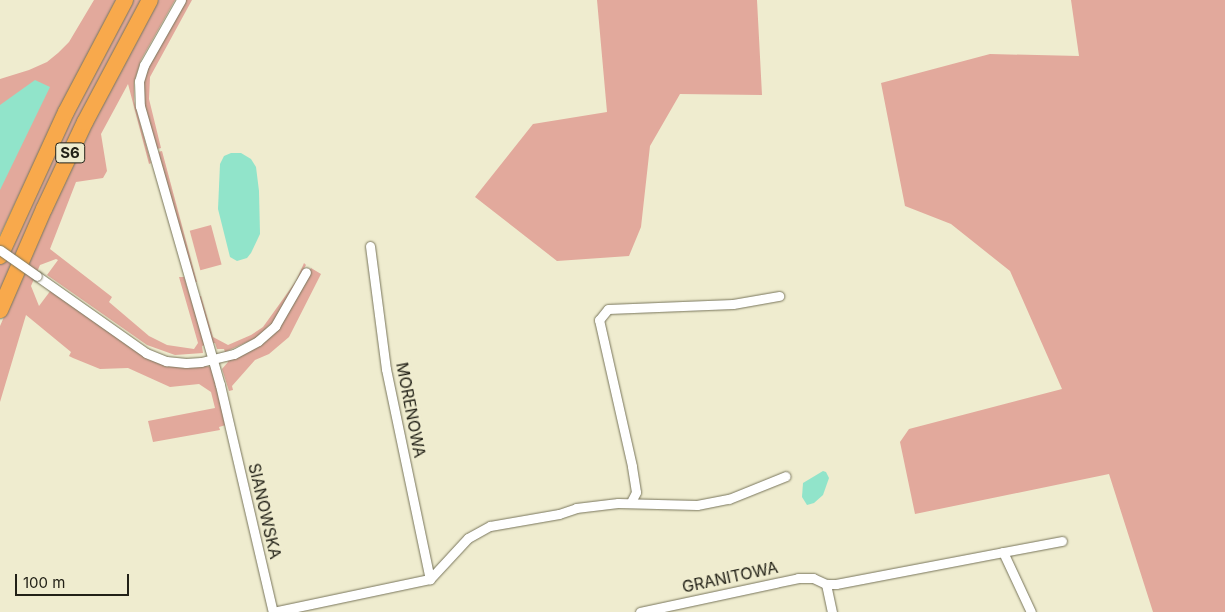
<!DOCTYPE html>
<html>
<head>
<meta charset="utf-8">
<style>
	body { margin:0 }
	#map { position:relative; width:1225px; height:612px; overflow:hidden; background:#efeccf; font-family:Inter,sans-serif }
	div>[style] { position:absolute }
	.green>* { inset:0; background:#e2a99c; transform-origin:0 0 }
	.water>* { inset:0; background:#91e4ca }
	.roads { filter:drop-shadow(0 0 1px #78755b) drop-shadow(0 0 1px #78755b) }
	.minor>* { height:9px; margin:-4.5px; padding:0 4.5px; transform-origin:4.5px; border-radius:4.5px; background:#fff }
	.motorway>* { height:16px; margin:-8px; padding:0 8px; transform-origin:8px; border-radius:8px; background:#f8a94c }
	.bridges { filter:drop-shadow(0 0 1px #78755b) drop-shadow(0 0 1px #78755b) }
	.minor-bridge>* { height:9px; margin:-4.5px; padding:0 4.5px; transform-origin:4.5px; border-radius:4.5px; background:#fff }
	span { translate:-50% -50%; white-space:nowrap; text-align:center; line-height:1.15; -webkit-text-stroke:4.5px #efeccf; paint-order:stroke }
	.shield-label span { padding:1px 4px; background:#efeccf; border:1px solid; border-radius:4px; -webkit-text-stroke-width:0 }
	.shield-label { font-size:15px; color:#222117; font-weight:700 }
	.street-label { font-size:16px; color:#222117 }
	.scale { position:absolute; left:15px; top:574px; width:114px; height:22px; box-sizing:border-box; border:2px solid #222117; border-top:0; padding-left:6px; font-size:15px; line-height:18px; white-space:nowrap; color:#222117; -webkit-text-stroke:4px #efeccf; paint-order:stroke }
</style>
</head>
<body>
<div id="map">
	<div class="green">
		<i style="clip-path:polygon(94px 0,116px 0,67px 94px,0 235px,0 79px,29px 70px,47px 62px,58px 53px,69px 42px)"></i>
		<i style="clip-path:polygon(129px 0,143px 0,0 296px,0 264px)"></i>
		<i style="clip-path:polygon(156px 0,175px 0,141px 60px,134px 83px,134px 101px,151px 163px,149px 164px,128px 84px,101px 134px,107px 171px,103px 178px,76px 182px,50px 249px,112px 297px,109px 302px,149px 336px,167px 345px,194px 349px,198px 343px,179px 277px,184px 277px,205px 345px,202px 346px,203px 353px,175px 355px,147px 345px,47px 275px,58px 260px,56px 259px,40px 265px,31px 286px,39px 306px,51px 290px,139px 353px,211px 367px,226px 425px,219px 427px,220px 430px,153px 442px,148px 421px,215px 408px,211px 392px,199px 384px,170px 387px,128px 368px,100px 369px,73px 358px,69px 356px,71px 352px,26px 315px,0 402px,0 326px,65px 177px)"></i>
		<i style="clip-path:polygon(183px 0,192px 0,150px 77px,149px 99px,161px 148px,157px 149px,141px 94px,145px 69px)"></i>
		<i style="clip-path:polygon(597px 0,757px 0,762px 95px,680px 94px,650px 146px,641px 227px,629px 256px,557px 261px,475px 197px,533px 124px,607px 112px)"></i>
		<i style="clip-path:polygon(1071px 0,1225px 0,1225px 612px,1153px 612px,1109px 474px,915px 514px,900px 442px,909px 429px,1062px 389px,1010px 271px,951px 224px,905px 206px,881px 83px,990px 54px,1079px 56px)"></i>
		<i style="clip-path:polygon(162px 151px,197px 282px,194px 282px,158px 152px)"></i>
		<i style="left:211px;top:225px;width:41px;height:22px;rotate:75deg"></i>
		<i style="clip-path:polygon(304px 263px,306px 265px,275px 319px,258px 337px,225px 352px,224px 349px,217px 349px,215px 343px,211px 343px,199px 296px,201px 296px,213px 337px,228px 345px,251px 335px,263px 327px,296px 281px)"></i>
		<i style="clip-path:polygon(311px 268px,321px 274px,289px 337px,269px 354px,255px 360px,232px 386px,233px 390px,229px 391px,222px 369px,228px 362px,227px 359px,253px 348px)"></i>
	</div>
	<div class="water">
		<i style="clip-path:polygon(35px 80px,50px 87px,0 190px,0 105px)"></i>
		<i style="clip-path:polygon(231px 153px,241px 153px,251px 159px,256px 167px,259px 191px,260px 234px,251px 253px,247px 258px,237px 261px,230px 257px,218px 209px,220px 164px,224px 156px)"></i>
		<i style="clip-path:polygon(823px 471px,826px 472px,829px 478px,823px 495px,814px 503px,807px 505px,802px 497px,803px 483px)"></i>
	</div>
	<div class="roads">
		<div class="minor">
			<i style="left:181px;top:0;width:75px;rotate:119.6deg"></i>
			<i style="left:144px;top:65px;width:17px;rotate:107deg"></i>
			<i style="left:139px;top:81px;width:25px;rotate:88deg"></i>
			<i style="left:140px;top:106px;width:290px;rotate:74deg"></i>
			<i style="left:220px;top:385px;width:233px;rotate:76.9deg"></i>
			<i style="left:370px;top:246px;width:124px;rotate:82.6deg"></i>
			<i style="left:386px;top:369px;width:215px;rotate:78.2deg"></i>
			<i style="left:37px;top:276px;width:133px;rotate:35.2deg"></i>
			<i style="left:146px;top:353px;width:22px;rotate:22deg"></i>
			<i style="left:166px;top:361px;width:20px;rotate:6deg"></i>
			<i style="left:186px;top:363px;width:15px;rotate:-4deg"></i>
			<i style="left:201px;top:362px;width:34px;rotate:-14deg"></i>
			<i style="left:234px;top:354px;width:27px;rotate:-28deg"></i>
			<i style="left:258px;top:341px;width:23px;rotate:-41deg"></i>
			<i style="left:275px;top:326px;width:62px;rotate:-60.1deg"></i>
			<i style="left:631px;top:502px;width:11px;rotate:-63deg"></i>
			<i style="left:636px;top:492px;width:26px;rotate:-99deg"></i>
			<i style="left:632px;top:466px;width:150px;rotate:-102.7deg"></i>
			<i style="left:599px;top:320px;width:14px;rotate:-51deg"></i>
			<i style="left:608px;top:309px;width:125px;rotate:-2.3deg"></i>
			<i style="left:733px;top:304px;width:47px;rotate:-9.9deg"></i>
			<i style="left:1003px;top:552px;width:60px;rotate:-10.6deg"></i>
			<i style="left:430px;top:579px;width:56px;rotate:-47.2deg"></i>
			<i style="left:468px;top:538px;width:25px;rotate:-29deg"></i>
			<i style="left:490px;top:526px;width:70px;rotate:-9.9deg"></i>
			<i style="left:559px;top:514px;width:18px;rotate:-19deg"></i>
			<i style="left:576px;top:508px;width:42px;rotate:-6.8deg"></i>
			<i style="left:618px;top:503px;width:79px;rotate:1.5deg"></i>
			<i style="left:697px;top:505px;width:33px;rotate:-11deg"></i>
			<i style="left:729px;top:499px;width:61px;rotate:-22deg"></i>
			<i style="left:826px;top:584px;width:29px;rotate:78deg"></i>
			<i style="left:273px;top:612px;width:160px;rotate:-11.9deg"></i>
			<i style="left:640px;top:612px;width:162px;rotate:-12.1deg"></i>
			<i style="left:798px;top:578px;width:15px"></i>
			<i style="left:813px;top:578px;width:14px;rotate:25deg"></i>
			<i style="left:826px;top:584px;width:10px"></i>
			<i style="left:836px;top:584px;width:170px;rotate:-10.8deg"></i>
			<i style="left:1003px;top:552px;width:66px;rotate:65deg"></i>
		</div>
		<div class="motorway">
			<i style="left:0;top:256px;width:158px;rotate:-65.4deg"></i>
			<i style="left:66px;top:112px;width:127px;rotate:-62.2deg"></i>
			<i style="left:0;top:310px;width:110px;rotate:-66.5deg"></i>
			<i style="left:44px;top:209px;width:96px;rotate:-64.8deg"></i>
			<i style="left:85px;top:122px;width:138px;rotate:-62deg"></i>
		</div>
	</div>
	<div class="bridges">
		<div class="minor-bridge">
			<i style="left:0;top:250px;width:45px;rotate:35.1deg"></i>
		</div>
	</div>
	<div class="shield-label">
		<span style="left:70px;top:153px">S6</span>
	</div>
	<div class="street-label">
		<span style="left:411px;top:410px;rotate:79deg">MORENOWA</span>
		<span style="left:265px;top:511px;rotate:77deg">SIANOWSKA</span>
		<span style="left:730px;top:577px;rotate:-12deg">GRANITOWA</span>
	</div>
	<div class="scale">100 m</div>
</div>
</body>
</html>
